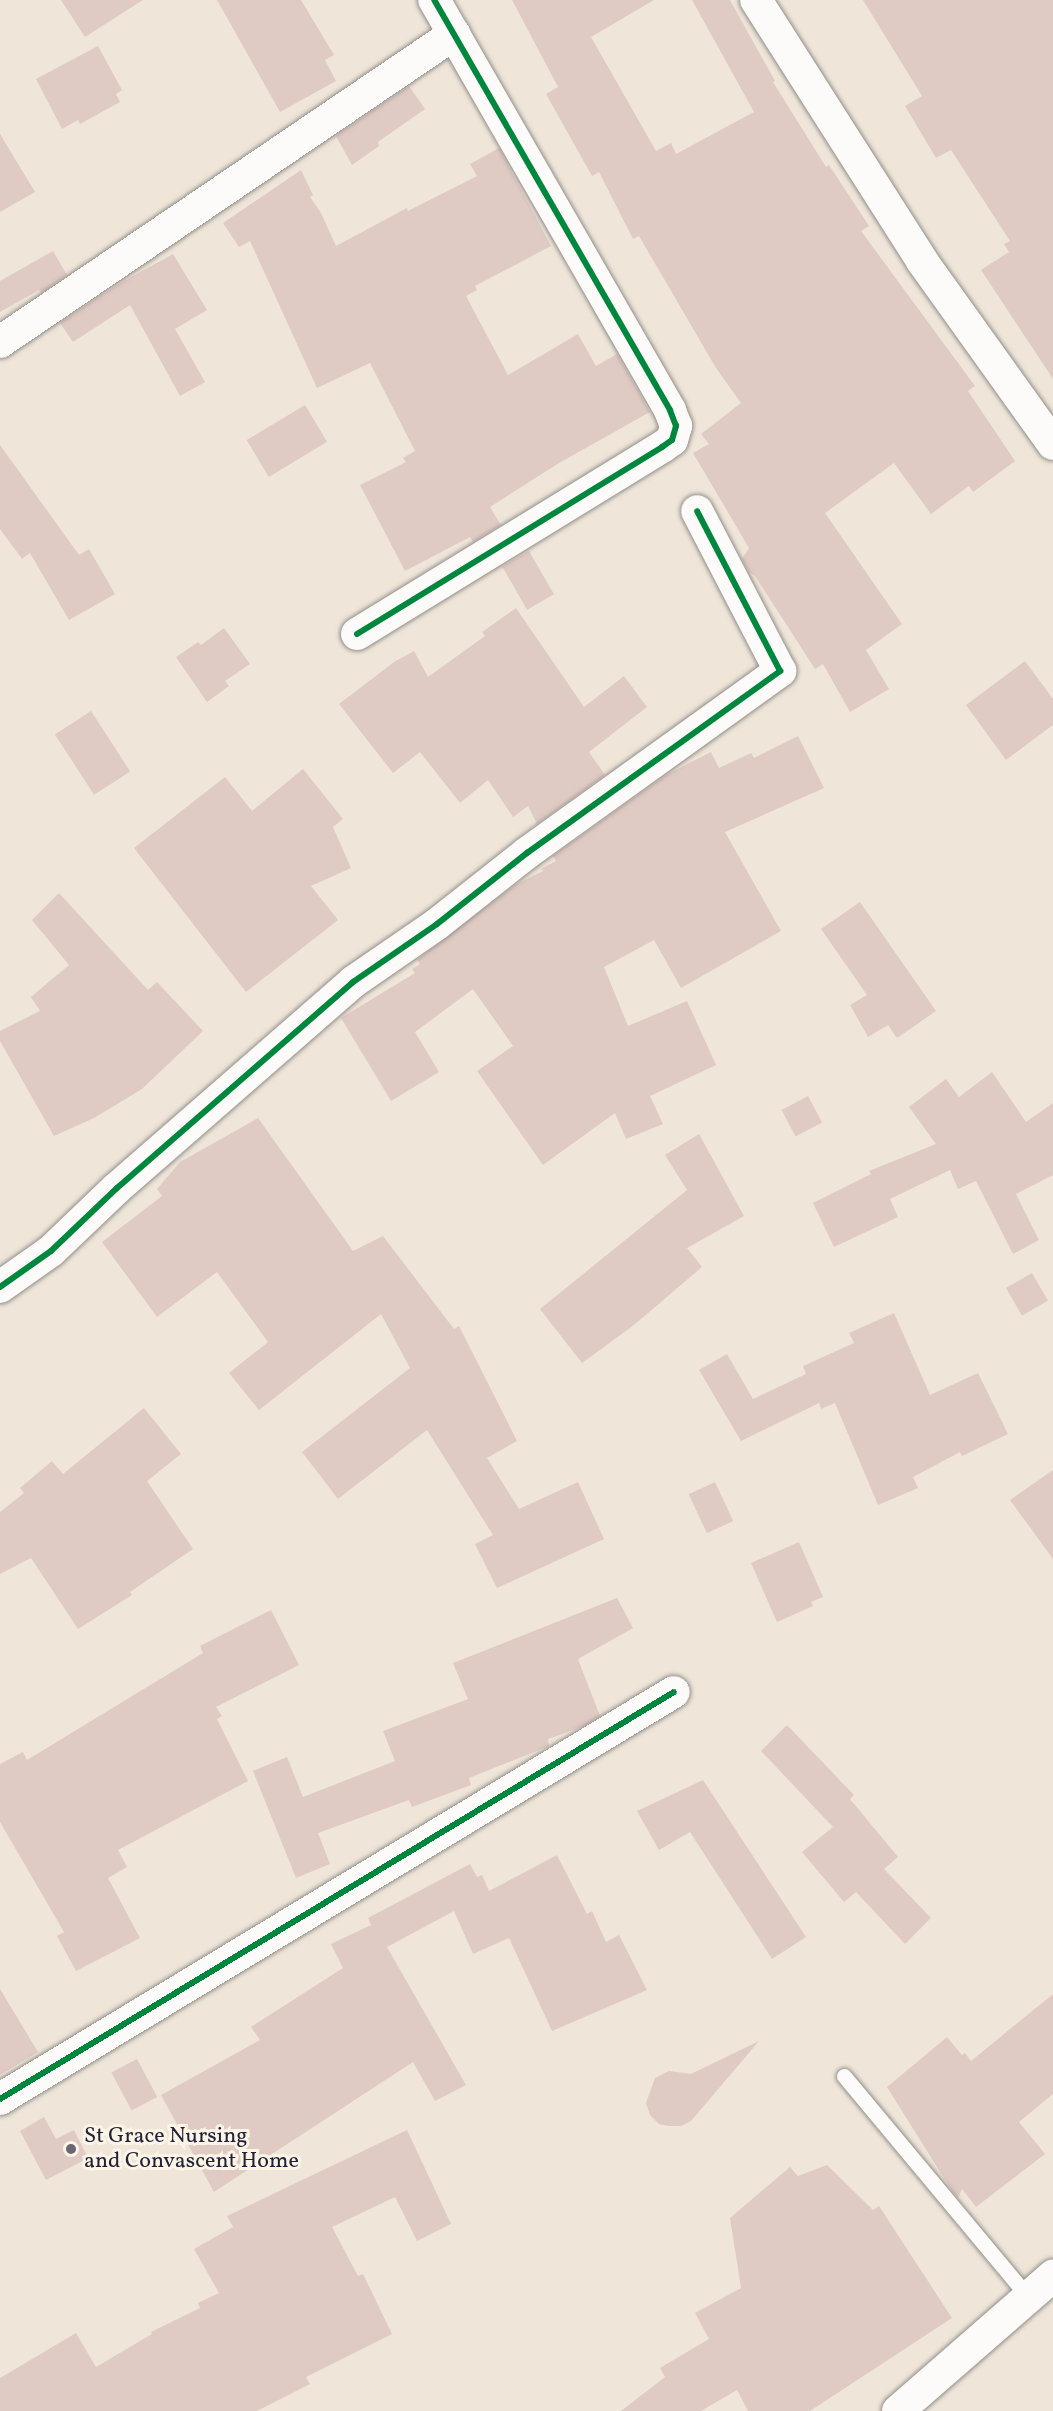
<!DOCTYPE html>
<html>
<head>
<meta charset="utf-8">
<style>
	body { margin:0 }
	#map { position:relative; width:1053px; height:2411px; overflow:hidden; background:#efe6d9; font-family:Vollkorn,serif }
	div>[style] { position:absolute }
	.building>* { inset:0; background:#e0cac4; transform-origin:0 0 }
	.roads { filter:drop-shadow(0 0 2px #928e8b) drop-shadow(0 0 2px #928e8b) }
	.service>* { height:15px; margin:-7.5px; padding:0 7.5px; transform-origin:7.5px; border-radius:7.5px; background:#fdfbf9 }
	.minor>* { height:32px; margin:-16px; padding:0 16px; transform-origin:16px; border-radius:16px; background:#fdfbf9 }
	.cycleway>* { height:6px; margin:-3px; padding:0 3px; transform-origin:3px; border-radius:3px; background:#00873e }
	.dots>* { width:16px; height:16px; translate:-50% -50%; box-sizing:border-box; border:3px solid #fcf5e5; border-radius:50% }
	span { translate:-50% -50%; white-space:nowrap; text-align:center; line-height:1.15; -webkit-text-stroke:6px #fcf5e5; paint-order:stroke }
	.poi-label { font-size:22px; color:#22223b }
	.left { translate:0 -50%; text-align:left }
</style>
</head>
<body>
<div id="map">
	<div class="building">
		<i style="clip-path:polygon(61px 0,143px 0,85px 37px)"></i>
		<i style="clip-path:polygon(217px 0,301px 0,334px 55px,325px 60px,336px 81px,280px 112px)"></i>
		<i style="clip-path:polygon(512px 0,654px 0,591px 37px,656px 151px,671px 143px,676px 154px,754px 112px,692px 0,730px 0,775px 81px,773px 82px,826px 167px,829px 165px,869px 226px,861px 231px,975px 386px,968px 391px,1015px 461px,973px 492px,969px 486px,931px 514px,894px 463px,825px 513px,902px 624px,866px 650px,889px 689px,850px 712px,823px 664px,815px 669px,755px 576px,749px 572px,742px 559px,749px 548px,693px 453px,709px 444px,701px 434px,741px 403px,716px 368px,639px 236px,633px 239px,599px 172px,592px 176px,546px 94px,558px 87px)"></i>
		<i style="clip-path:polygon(863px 0,1053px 0,1053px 379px,981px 270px,1009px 252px,1004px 244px,1010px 241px,951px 150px,936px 158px,905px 106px,922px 96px)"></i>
		<i style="clip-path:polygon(98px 46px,122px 90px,116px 94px,120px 102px,80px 124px,78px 120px,62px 129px,36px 79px)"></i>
		<i style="clip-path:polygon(409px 86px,425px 109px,378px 142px,379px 146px,352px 165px,336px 136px)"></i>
		<i style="clip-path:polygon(0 134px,35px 192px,0 212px)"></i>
		<i style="clip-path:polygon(499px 148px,551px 246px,475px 286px,477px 290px,466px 296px,508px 375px,578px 334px,596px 366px,617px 354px,650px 412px,559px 463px,490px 507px,501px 525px,473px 542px,470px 537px,405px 571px,360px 485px,406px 462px,403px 458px,415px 451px,370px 363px,317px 388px,250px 241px,239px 247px,223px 223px,301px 170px,313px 195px,310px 197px,321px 213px,336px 246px,407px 208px,408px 211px,477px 176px,470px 164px)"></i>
		<i style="clip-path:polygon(53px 251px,67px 275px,41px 293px,39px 290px,0 312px,0 281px)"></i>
		<i style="clip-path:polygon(173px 254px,207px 310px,175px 329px,205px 382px,180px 396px,130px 305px,73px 342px,60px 323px,117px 285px)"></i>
		<i style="left:305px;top:405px;width:43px;height:68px;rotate:59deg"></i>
		<i style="clip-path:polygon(0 445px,79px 555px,89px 549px,115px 594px,69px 620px,30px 553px,22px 559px,0 529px)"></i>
		<i style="left:529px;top:551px;width:50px;height:31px;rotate:60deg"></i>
		<i style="clip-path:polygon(516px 608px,584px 707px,624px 676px,647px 707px,589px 752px,605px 775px,537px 824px,528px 806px,513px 817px,488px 780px,460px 803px,420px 752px,393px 773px,339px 704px,394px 662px,414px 651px,428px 677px,485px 636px,482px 632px)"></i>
		<i style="clip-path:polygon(224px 628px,250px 664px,225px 681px,229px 686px,207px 702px,176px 657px,198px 642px,201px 645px)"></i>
		<i style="clip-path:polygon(1025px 661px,1053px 699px,1053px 725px,1006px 760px,966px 705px)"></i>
		<i style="left:91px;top:711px;width:72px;height:43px;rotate:57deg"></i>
		<i style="clip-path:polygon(798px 736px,824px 788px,725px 832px,781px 931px,681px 988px,654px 940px,604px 967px,628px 1026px,687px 1001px,716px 1065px,650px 1096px,663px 1124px,626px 1139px,615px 1113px,543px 1165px,477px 1071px,513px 1046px,473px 989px,415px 1032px,439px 1072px,391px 1101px,341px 1018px,415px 973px,412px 969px,420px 964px,417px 960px,515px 885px,543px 871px,541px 869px,556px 861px,553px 856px,666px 775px,711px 752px,719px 768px,751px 753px,754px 758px)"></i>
		<i style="clip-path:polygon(303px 769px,343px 819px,333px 827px,351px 868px,311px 886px,338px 920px,246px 992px,134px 848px,225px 777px,252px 811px)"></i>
		<i style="clip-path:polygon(59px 893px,148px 990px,157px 982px,203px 1031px,142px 1089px,94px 1118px,54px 1136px,0 1041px,0 1031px,40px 1011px,31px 997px,69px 965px,32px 920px)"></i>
		<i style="clip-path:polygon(860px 902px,936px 1011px,897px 1038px,888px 1025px,868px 1037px,850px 1005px,867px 995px,821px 929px)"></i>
		<i style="clip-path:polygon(992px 1072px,1026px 1122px,1053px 1103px,1053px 1175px,1016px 1194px,1039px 1240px,1013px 1254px,976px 1181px,958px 1189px,950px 1170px,890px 1199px,898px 1217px,834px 1247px,813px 1203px,871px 1174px,869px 1171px,936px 1144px,909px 1107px,946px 1079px,959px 1097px)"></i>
		<i style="left:808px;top:1096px;width:30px;height:30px;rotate:62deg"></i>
		<i style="clip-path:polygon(258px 1118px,353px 1251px,383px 1236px,454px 1329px,459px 1326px,517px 1441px,487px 1458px,519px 1509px,578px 1482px,604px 1539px,497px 1588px,475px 1544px,493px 1535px,427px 1430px,338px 1499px,302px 1452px,410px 1368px,381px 1314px,259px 1410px,229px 1373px,268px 1342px,217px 1272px,157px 1317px,102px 1242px,162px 1196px,157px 1189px,180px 1162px)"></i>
		<i style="clip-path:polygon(699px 1134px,744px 1216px,687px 1248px,702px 1267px,634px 1325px,582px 1363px,540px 1309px,687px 1190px,665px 1155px)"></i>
		<i style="left:1032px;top:1273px;width:32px;height:30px;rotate:60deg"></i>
		<i style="clip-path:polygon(894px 1313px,930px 1395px,978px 1373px,1008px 1434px,962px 1456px,960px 1452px,913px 1477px,918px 1488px,878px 1505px,835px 1403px,821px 1409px,819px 1403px,741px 1441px,699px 1370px,727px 1354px,753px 1399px,806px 1374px,803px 1366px,854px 1343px,849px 1333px)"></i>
		<i style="clip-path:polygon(144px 1408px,181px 1454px,147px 1481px,193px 1549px,130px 1592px,132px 1595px,78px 1629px,31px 1558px,0 1574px,0 1512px,24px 1493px,20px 1488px,52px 1461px,63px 1474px)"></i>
		<i style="clip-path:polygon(1053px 1470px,1053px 1559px,1010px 1500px)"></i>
		<i style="left:715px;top:1482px;width:43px;height:29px;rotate:65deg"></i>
		<i style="clip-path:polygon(799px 1542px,823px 1597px,811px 1602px,813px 1606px,777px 1622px,751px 1563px)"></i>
		<i style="clip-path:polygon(617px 1598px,633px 1628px,578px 1659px,600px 1716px,584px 1726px,548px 1739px,549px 1746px,469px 1778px,471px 1785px,412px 1807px,409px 1800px,318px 1833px,330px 1864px,296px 1878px,253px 1771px,287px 1757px,303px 1797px,395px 1761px,383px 1731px,468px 1699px,453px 1663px)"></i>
		<i style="clip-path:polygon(271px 1610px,299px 1665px,216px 1707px,222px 1716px,217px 1719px,248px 1781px,118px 1850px,127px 1867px,108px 1878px,140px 1938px,76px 1971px,57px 1936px,64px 1932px,0 1822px,0 1764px,23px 1752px,27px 1760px,203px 1653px,200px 1646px)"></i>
		<i style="clip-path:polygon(787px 1725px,854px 1795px,850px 1799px,898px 1857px,884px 1869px,931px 1918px,905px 1944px,856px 1892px,844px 1902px,802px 1852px,833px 1827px,761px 1751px)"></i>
		<i style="clip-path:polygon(703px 1780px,806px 1937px,772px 1959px,690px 1832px,659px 1850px,637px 1811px)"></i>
		<i style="clip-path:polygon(557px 1855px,587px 1914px,592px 1911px,606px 1942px,619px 1935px,647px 1990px,552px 2031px,509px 1938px,473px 1954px,454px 1911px,387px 1947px,466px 2085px,435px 2101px,413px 2062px,214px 2192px,161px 2095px,260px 2040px,251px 2027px,343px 1968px,331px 1944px,371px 1925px,368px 1918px,470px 1864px,477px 1877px,482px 1875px,489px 1891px)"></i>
		<i style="clip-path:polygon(0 1989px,38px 2052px,0 2075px)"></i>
		<i style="clip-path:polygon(1053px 1994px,1053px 2094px,1019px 2122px,1045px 2154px,976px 2207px,962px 2189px,958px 2198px,952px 2191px,887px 2087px,947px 2037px,962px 2055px,965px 2053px,971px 2061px)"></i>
		<i style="clip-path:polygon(759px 2041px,691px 2121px,681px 2126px,669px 2126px,659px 2124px,650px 2115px,646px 2103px,655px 2078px,669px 2071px,691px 2074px)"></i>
		<i style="left:137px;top:2059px;width:43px;height:29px;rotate:62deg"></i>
		<i style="clip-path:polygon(44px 2117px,56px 2139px,74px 2130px,88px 2158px,46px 2180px,20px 2131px)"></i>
		<i style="clip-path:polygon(407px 2130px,451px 2224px,417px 2241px,395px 2197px,332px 2227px,358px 2276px,363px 2274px,392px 2334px,306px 2377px,310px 2384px,257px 2411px,0 2411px,0 2378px,76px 2333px,96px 2367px,152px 2334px,151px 2332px,200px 2308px,198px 2303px,219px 2293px,194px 2249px,233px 2227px,227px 2216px)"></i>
		<i style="clip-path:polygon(827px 2165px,873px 2210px,879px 2206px,952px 2318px,810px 2411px,748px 2411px,737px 2390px,701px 2411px,621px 2411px,665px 2377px,660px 2368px,709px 2339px,695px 2313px,741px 2288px,730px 2218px,790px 2167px,798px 2176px)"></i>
	</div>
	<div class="roads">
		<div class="service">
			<i style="left:844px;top:2076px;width:289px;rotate:50.2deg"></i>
		</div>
		<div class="minor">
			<i style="left:756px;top:0;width:309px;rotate:57.5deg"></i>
			<i style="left:922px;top:261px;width:225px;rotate:54.4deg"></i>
			<i style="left:0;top:342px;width:549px;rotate:-34.15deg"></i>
			<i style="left:357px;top:634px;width:358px;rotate:-31.5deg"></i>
			<i style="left:662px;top:447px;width:12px;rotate:-35deg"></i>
			<i style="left:672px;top:440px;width:15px;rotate:-74deg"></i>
			<i style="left:676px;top:426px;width:17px;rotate:-111deg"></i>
			<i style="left:670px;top:410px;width:473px;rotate:-119.9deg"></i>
			<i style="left:0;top:1287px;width:62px;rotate:-35.2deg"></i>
			<i style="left:51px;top:1251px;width:91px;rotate:-43.7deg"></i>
			<i style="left:117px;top:1188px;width:313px;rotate:-41.1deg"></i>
			<i style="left:353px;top:982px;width:102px;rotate:-34.6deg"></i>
			<i style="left:437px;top:924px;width:115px;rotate:-38.3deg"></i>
			<i style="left:527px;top:853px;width:312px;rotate:-35.7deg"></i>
			<i style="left:780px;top:671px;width:180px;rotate:-117.4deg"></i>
			<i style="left:0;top:2099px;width:787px;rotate:-31.13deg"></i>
			<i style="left:898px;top:2411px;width:206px;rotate:-41.1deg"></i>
		</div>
	</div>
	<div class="cycleway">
		<i style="left:357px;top:634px;width:358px;rotate:-31.5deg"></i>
		<i style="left:662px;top:447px;width:12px;rotate:-35deg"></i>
		<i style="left:672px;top:440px;width:15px;rotate:-74deg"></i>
		<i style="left:676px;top:426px;width:17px;rotate:-111deg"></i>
		<i style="left:670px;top:410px;width:473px;rotate:-119.9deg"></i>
		<i style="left:0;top:1287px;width:62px;rotate:-35.2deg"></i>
		<i style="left:51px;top:1251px;width:91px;rotate:-43.7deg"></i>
		<i style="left:117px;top:1188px;width:313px;rotate:-41.1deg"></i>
		<i style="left:353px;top:982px;width:102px;rotate:-34.6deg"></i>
		<i style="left:437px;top:924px;width:115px;rotate:-38.3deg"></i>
		<i style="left:527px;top:853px;width:312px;rotate:-35.7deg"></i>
		<i style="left:780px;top:671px;width:180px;rotate:-117.4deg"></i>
		<i style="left:0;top:2099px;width:787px;rotate:-31.13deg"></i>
	</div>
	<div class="dots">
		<i style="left:71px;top:2149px;background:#6a6772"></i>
	</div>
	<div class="poi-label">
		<span class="left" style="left:84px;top:2149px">St Grace Nursing<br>and Convascent Home</span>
	</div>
</div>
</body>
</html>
